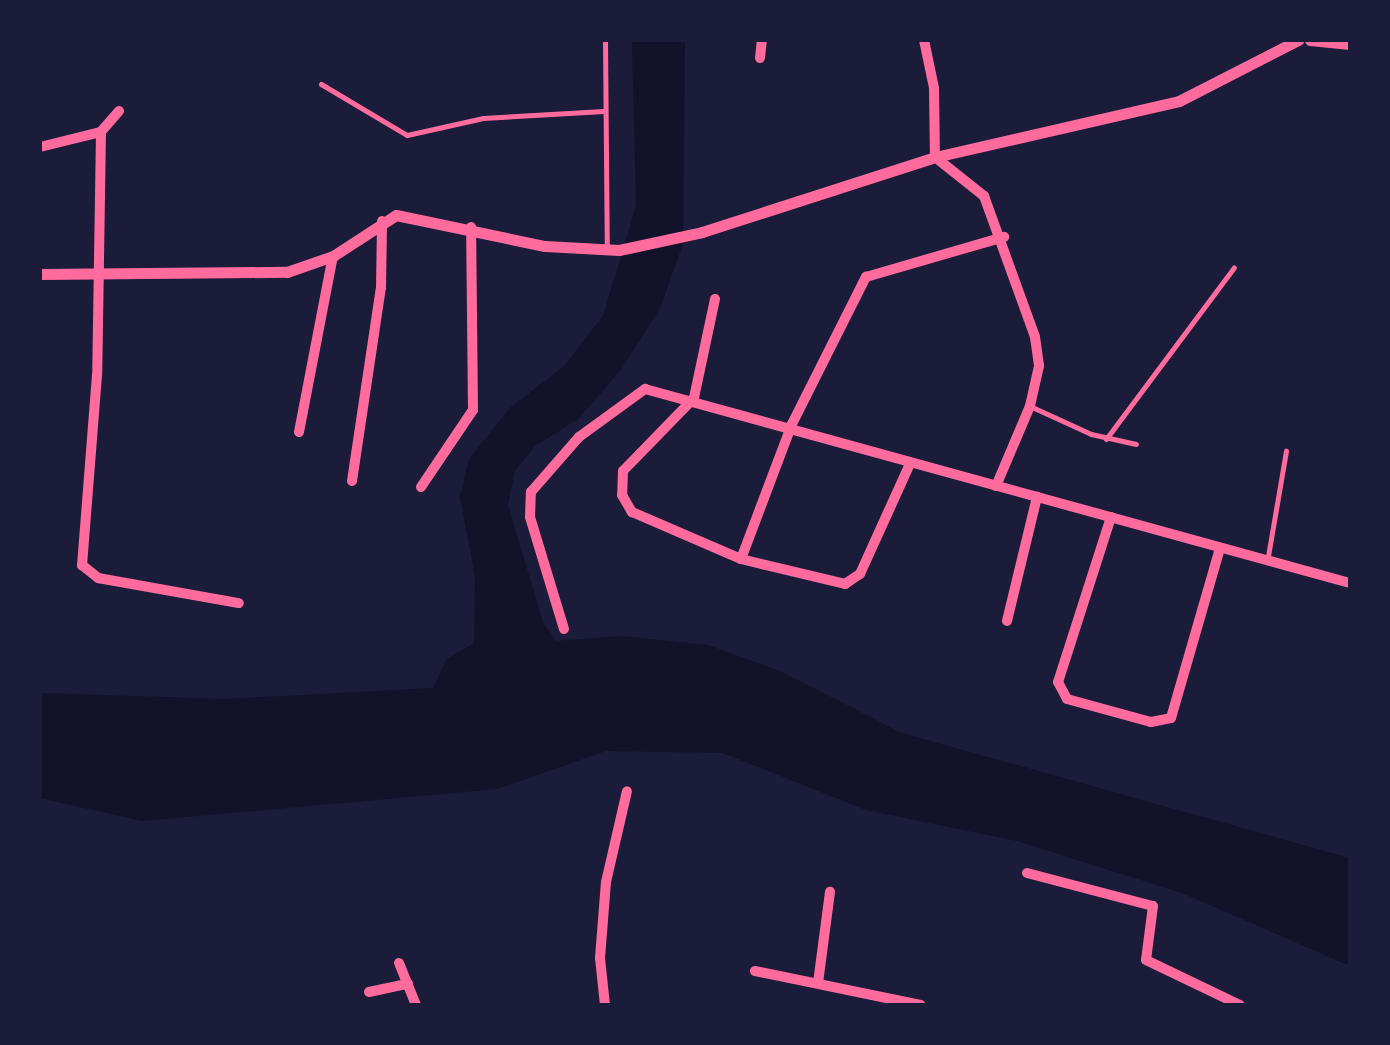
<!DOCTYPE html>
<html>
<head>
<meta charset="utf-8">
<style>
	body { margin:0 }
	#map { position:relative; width:1390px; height:1045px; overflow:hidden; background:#1b1b3a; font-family:Helvetica,sans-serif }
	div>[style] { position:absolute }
	.water>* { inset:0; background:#12122b }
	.service>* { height:5px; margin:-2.5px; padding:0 2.5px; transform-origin:2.5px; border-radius:2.5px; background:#ff6b9d }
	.minor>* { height:10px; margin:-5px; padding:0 5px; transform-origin:5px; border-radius:5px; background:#ff6b9d }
	.tertiary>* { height:11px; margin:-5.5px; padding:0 5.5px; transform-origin:5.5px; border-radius:5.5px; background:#ff6b9d }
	span { translate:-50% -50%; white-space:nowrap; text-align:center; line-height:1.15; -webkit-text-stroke:8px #1b1b3a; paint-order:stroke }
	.frame { position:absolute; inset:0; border:42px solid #1b1b3a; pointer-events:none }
</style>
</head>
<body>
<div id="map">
	<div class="water">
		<i style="clip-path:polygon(632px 40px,685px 40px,683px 244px,660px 308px,621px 370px,578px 419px,534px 447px,515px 471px,508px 505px,543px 622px,556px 641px,620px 636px,708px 645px,780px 671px,902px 733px,1350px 858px,1350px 966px,1182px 893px,1017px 841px,866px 810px,723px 753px,606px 751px,497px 789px,142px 821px,40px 798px,40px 693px,226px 699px,433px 688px,446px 660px,474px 643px,475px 576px,460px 497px,469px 459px,510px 408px,564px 366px,603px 316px,636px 206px)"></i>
	</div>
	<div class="service">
		<i style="left:605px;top:40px;width:209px;rotate:89.5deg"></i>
		<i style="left:321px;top:84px;width:100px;rotate:30.7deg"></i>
		<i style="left:407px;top:135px;width:78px;rotate:-12.6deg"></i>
		<i style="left:483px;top:118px;width:121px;rotate:-3.3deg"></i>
		<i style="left:1032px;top:407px;width:65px;rotate:24.6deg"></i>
		<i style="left:1091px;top:434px;width:46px;rotate:12.5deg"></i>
		<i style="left:1106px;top:439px;width:214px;rotate:-53.3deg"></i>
		<i style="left:1267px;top:562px;width:113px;rotate:-80.3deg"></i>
	</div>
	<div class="minor">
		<i style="left:924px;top:40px;width:49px;rotate:78.2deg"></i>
		<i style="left:934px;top:88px;width:69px;rotate:89.2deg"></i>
		<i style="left:935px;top:157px;width:63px;rotate:38.5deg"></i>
		<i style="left:984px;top:196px;width:150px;rotate:70.1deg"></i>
		<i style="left:1035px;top:337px;width:29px;rotate:82deg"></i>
		<i style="left:1039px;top:366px;width:41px;rotate:102.7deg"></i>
		<i style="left:1030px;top:406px;width:87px;rotate:113deg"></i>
		<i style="left:760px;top:58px;width:18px;rotate:-84deg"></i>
		<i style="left:119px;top:111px;width:28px;rotate:131deg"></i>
		<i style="left:101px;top:132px;width:243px;rotate:90.9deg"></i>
		<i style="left:97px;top:375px;width:191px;rotate:94.5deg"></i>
		<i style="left:82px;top:565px;width:21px;rotate:39deg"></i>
		<i style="left:98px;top:578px;width:143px;rotate:10.1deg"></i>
		<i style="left:40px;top:147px;width:63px;rotate:-13.8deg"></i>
		<i style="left:715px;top:299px;width:101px;rotate:102deg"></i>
		<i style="left:694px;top:398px;width:102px;rotate:134.2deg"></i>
		<i style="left:623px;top:471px;width:24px;rotate:92deg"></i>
		<i style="left:622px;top:495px;width:20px;rotate:60deg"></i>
		<i style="left:632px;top:512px;width:119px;rotate:23.3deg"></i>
		<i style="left:741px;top:559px;width:107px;rotate:13.5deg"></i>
		<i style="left:845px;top:584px;width:18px;rotate:-34deg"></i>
		<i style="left:860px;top:574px;width:121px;rotate:-65.6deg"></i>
		<i style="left:299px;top:432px;width:179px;rotate:-79.1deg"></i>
		<i style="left:352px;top:481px;width:195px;rotate:-81.5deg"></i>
		<i style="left:381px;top:288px;width:67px;rotate:-89.1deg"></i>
		<i style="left:421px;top:487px;width:93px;rotate:-56deg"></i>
		<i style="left:473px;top:410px;width:183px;rotate:-90.6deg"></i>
		<i style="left:1111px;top:517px;width:173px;rotate:107.8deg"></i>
		<i style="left:1058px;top:682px;width:19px;rotate:62deg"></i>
		<i style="left:1067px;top:699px;width:87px;rotate:15.3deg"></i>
		<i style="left:1151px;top:722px;width:20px;rotate:-11deg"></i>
		<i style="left:1171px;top:718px;width:177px;rotate:-73.9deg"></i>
		<i style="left:741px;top:559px;width:144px;rotate:-69.3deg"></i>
		<i style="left:792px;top:424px;width:165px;rotate:-63.3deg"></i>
		<i style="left:866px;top:277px;width:144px;rotate:-16.2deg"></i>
		<i style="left:1007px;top:621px;width:128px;rotate:-76.4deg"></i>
		<i style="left:564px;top:629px;width:117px;rotate:-106.9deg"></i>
		<i style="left:530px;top:517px;width:25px;rotate:-88deg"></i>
		<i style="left:531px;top:492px;width:73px;rotate:-48.9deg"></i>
		<i style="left:579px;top:437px;width:82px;rotate:-36deg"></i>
		<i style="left:645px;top:389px;width:731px;rotate:15.39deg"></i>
		<i style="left:1027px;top:873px;width:130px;rotate:14.7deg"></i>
		<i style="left:1153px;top:906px;width:54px;rotate:97.4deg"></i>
		<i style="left:1146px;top:960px;width:104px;rotate:25.6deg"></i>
		<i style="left:399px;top:963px;width:45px;rotate:68deg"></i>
		<i style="left:755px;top:971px;width:169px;rotate:11.6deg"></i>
		<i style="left:818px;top:983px;width:92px;rotate:-82.5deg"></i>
		<i style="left:369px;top:992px;width:40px;rotate:-12deg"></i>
		<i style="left:605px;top:1005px;width:47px;rotate:-96.1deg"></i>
		<i style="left:600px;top:958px;width:76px;rotate:-85.5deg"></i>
		<i style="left:606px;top:882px;width:93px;rotate:-77deg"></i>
	</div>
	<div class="tertiary">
		<i style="left:1310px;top:40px;width:40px;rotate:5.7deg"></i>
		<i style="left:40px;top:274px;width:247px;rotate:-0.5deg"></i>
		<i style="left:287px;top:272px;width:49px;rotate:-19.2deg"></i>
		<i style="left:333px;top:256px;width:75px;rotate:-33.1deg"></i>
		<i style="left:396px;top:215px;width:152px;rotate:11.8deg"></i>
		<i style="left:545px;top:246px;width:74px;rotate:3.1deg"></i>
		<i style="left:619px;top:250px;width:85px;rotate:-12.2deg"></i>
		<i style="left:702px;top:232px;width:245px;rotate:-17.8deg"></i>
		<i style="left:935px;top:157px;width:250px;rotate:-12.9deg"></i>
		<i style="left:1179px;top:101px;width:134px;rotate:-27.1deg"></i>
	</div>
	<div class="frame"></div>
</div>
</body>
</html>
